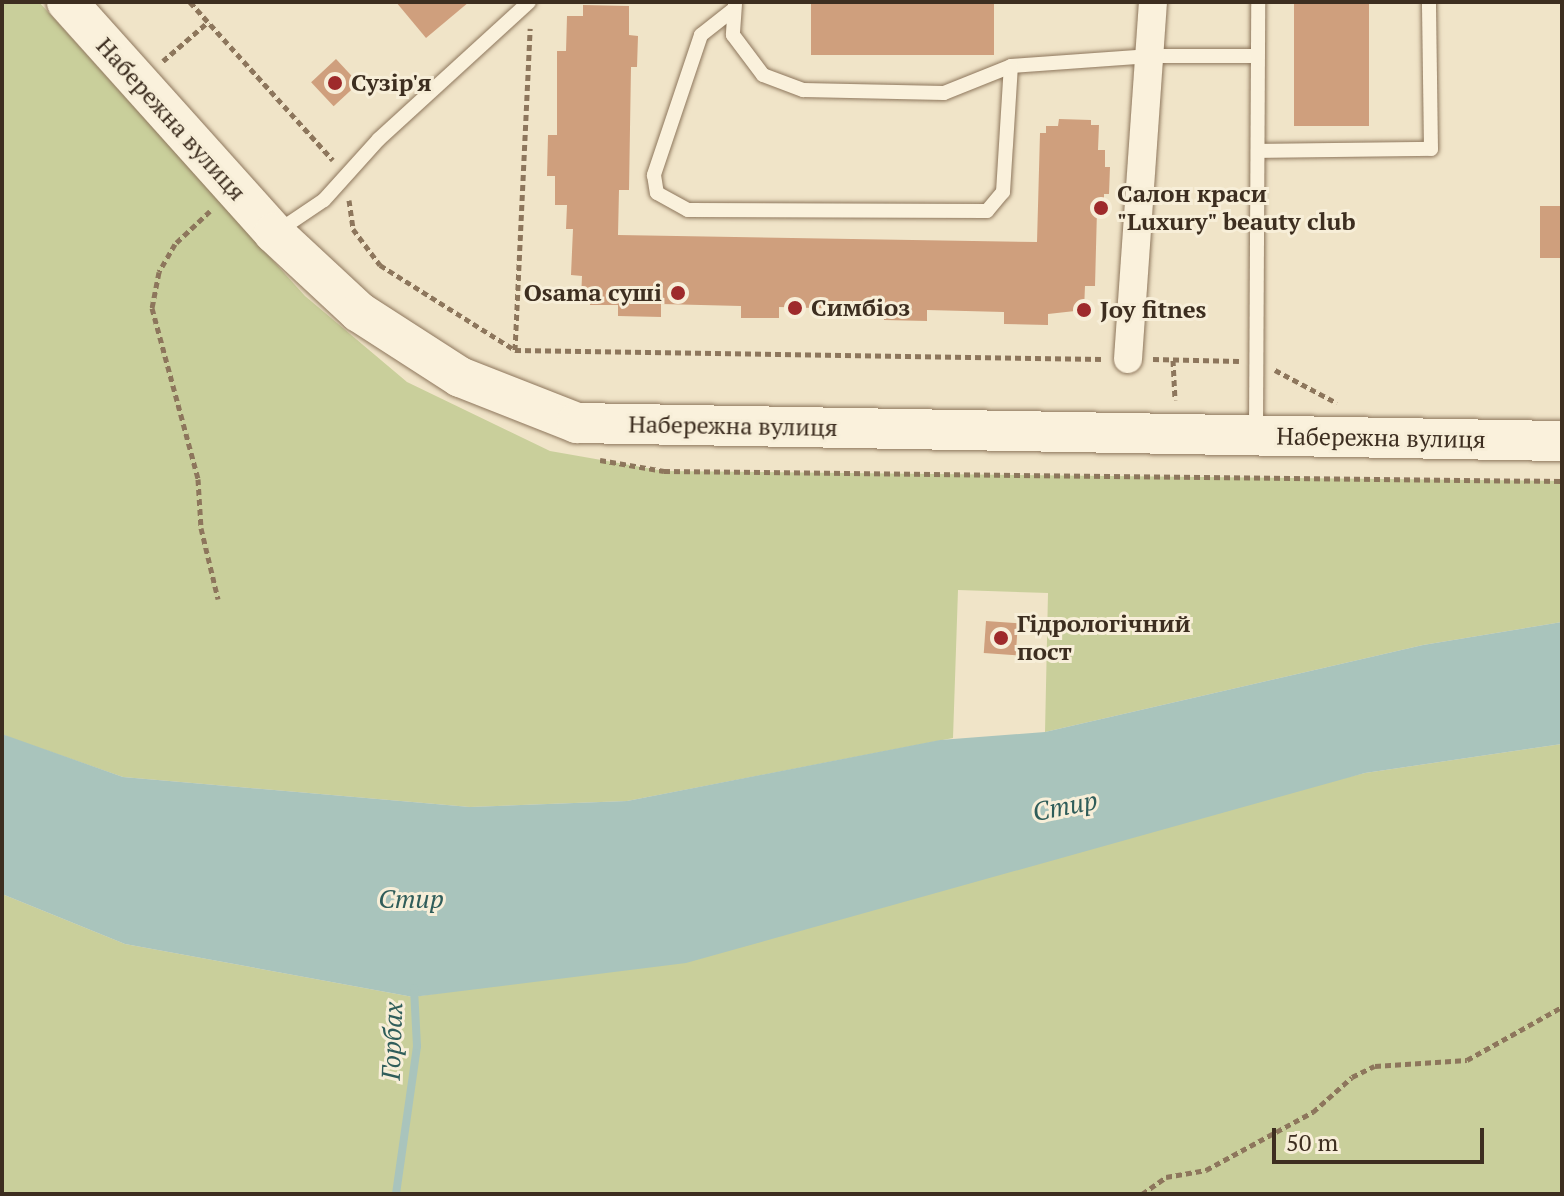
<!DOCTYPE html>
<html>
<head>
<meta charset="utf-8">
<style>
	body { margin:0 }
	#map { position:relative; width:1564px; height:1196px; overflow:hidden; background:#f0e4c8; font-family:"PT Serif",serif }
	div>[style] { position:absolute }
	.green>* { inset:0; background:#c9cf9b }
	.water>* { inset:0; background:#a9c4bc }
	.stream>* { height:8px; margin:-4px; padding:0 4px; transform-origin:4px; border-radius:4px; background:#a9c4bc }
	.building>* { inset:0; background:#cf9f7d; transform-origin:0 0 }
	.path>* { height:5px; margin-top:-2.5px; transform-origin:0; background:repeating-linear-gradient(90deg,#8d765c 0 6px,transparent 0 10px) }
	.roads { filter:drop-shadow(0 0 2px #8d765c) drop-shadow(0 0 2px #8d765c) }
	.lane>* { height:14px; margin:-7px; padding:0 7px; transform-origin:7px; border-radius:7px; background:#faf1dc }
	.street>* { height:28px; margin:-14px; padding:0 14px; transform-origin:14px; border-radius:14px; background:#faf1dc }
	.secondary>* { height:40px; margin:-20px; padding:0 20px; transform-origin:20px; border-radius:20px; background:#faf1dc }
	.dots>* { width:22px; height:22px; translate:-50% -50%; box-sizing:border-box; border:4px solid #f7eed8; border-radius:50% }
	span { translate:-50% -50%; white-space:nowrap; text-align:center; line-height:1.15; -webkit-text-stroke:6px #f7eed8; paint-order:stroke }
	.poi-label { font-size:24px; color:#3d2e20; font-weight:700 }
	.left { translate:0 -50%; text-align:left }
	.right { translate:-100% -50%; text-align:right }
	.street-label { font-size:24px; color:#3d2e20 }
	.water-label { font-size:26px; color:#2f5d5a; font-style:italic }
	.frame { position:absolute; inset:0; border:4px solid #3d2e20; pointer-events:none }
	.scale { position:absolute; left:1272px; top:1128px; width:212px; height:36px; box-sizing:border-box; border:4px solid #3d2e20; border-top:0; padding-left:10px; font-size:24px; line-height:28px; white-space:nowrap; color:#3d2e20; -webkit-text-stroke:6px #f7eed8; paint-order:stroke }
</style>
</head>
<body>
<div id="map">
	<div class="green">
		<i style="clip-path:polygon(2px 2px,39px 2px,305px 296px,407px 382px,550px 451px,664px 471px,1562px 481px,1562px 622px,1423px 645px,1045px 732px,1048px 593px,958px 590px,953px 738px,627px 801px,470px 807px,123px 777px,11px 738px,2px 734px)"></i>
		<i style="clip-path:polygon(1562px 744px,1562px 1194px,2px 1194px,2px 894px,125px 944px,413px 997px,492px 985px,1365px 773px)"></i>
	</div>
	<div class="water">
		<i style="clip-path:polygon(1562px 622px,1562px 744px,1365px 773px,686px 963px,413px 997px,125px 944px,2px 894px,2px 734px,123px 777px,470px 807px,627px 801px,940px 740px,1045px 732px,1423px 645px)"></i>
	</div>
	<div class="stream">
		<i style="left:396px;top:1194px;width:149px;rotate:-81.9deg"></i>
		<i style="left:417px;top:1046px;width:58px;rotate:-93deg"></i>
	</div>
	<div class="building">
		<i style="clip-path:polygon(396px 2px,469px 2px,426px 38px)"></i>
		<i style="left:811px;top:2px;width:183px;height:53px"></i>
		<i style="left:1294px;top:2px;width:75px;height:124px"></i>
		<i style="clip-path:polygon(583px 5px,629px 6px,629px 35px,638px 36px,637px 67px,631px 67px,629px 190px,619px 190px,618px 235px,1037px 242px,1040px 133px,1046px 133px,1046px 126px,1058px 126px,1059px 119px,1091px 120px,1091px 125px,1099px 125px,1098px 150px,1105px 150px,1105px 167px,1110px 167px,1109px 194px,1104px 194px,1104px 210px,1097px 210px,1095px 286px,1085px 286px,1084px 310px,1048px 314px,1048px 325px,1004px 324px,1004px 312px,927px 310px,927px 321px,884px 320px,884px 310px,779px 307px,779px 318px,741px 318px,741px 306px,661px 304px,661px 317px,618px 316px,618px 305px,590px 305px,590px 300px,581px 299px,582px 276px,571px 275px,573px 229px,566px 229px,567px 205px,555px 205px,555px 176px,547px 176px,548px 135px,557px 135px,557px 51px,566px 51px,567px 16px,583px 16px)"></i>
		<i style="left:336px;top:59px;width:33px;height:34px;rotate:47deg"></i>
		<i style="left:1540px;top:206px;width:22px;height:52px"></i>
		<i style="left:986px;top:621px;width:32px;height:32px;rotate:4deg"></i>
	</div>
	<div class="path">
		<i style="left:190px;top:2px;width:213px;rotate:47.9deg"></i>
		<i style="left:163px;top:61px;width:60px;rotate:-40.9deg"></i>
		<i style="left:349px;top:200px;width:29px;rotate:82deg"></i>
		<i style="left:353px;top:229px;width:45px;rotate:53.1deg"></i>
		<i style="left:380px;top:265px;width:160px;rotate:32.2deg"></i>
		<i style="left:515px;top:350px;width:588px;rotate:0.88deg"></i>
		<i style="left:210px;top:211px;width:48px;rotate:136.7deg"></i>
		<i style="left:175px;top:244px;width:32px;rotate:120deg"></i>
		<i style="left:159px;top:272px;width:37px;rotate:101deg"></i>
		<i style="left:152px;top:308px;width:177px;rotate:74.9deg"></i>
		<i style="left:198px;top:479px;width:49px;rotate:86.5deg"></i>
		<i style="left:201px;top:528px;width:73px;rotate:76.5deg"></i>
		<i style="left:515px;top:350px;width:322px;rotate:-87.3deg"></i>
		<i style="left:1153px;top:359px;width:86px;rotate:1.3deg"></i>
		<i style="left:1173px;top:360px;width:40px;rotate:87.1deg"></i>
		<i style="left:1275px;top:370px;width:70px;rotate:28deg"></i>
		<i style="left:600px;top:460px;width:65px;rotate:9.8deg"></i>
		<i style="left:664px;top:471px;width:898px;rotate:0.64deg"></i>
		<i style="left:1142px;top:1194px;width:29px;rotate:-35deg"></i>
		<i style="left:1166px;top:1177px;width:41px;rotate:-9.9deg"></i>
		<i style="left:1206px;top:1170px;width:122px;rotate:-28.5deg"></i>
		<i style="left:1313px;top:1112px;width:52px;rotate:-41.9deg"></i>
		<i style="left:1352px;top:1077px;width:25px;rotate:-26deg"></i>
		<i style="left:1375px;top:1066px;width:92px;rotate:-3.7deg"></i>
		<i style="left:1467px;top:1060px;width:109px;rotate:-29.2deg"></i>
	</div>
	<div class="roads">
		<div class="lane">
			<i style="left:735px;top:4px;width:31px;rotate:94deg"></i>
			<i style="left:733px;top:35px;width:50px;rotate:53.1deg"></i>
			<i style="left:763px;top:75px;width:43px;rotate:20.6deg"></i>
			<i style="left:803px;top:90px;width:141px;rotate:1.2deg"></i>
			<i style="left:944px;top:93px;width:72px;rotate:-21.9deg"></i>
			<i style="left:1011px;top:66px;width:140px;rotate:-4.1deg"></i>
			<i style="left:1151px;top:56px;width:107px"></i>
			<i style="left:734px;top:9px;width:42px;rotate:141.8deg"></i>
			<i style="left:701px;top:35px;width:148px;rotate:108.6deg"></i>
			<i style="left:654px;top:175px;width:18px;rotate:81deg"></i>
			<i style="left:657px;top:193px;width:35px;rotate:29deg"></i>
			<i style="left:688px;top:210px;width:299px;rotate:0.2deg"></i>
			<i style="left:987px;top:211px;width:25px;rotate:-50deg"></i>
			<i style="left:1003px;top:192px;width:126px;rotate:-86.4deg"></i>
			<i style="left:1258px;top:151px;width:173px;rotate:-0.7deg"></i>
			<i style="left:1431px;top:149px;width:147px;rotate:-90.8deg"></i>
			<i style="left:278px;top:231px;width:55px;rotate:-34deg"></i>
			<i style="left:324px;top:200px;width:82px;rotate:-48deg"></i>
			<i style="left:379px;top:139px;width:203px;rotate:-42.4deg"></i>
			<i style="left:1256px;top:431px;width:429px;rotate:-89.7deg"></i>
		</div>
		<div class="street">
			<i style="left:1128px;top:359px;width:358px;rotate:-86deg"></i>
		</div>
		<div class="secondary">
			<i style="left:67px;top:2px;width:310px;rotate:48.1deg"></i>
			<i style="left:274px;top:233px;width:116px;rotate:42.9deg"></i>
			<i style="left:359px;top:312px;width:120px;rotate:32.8deg"></i>
			<i style="left:460px;top:377px;width:126px;rotate:21.5deg"></i>
			<i style="left:577px;top:423px;width:985px;rotate:1.05deg"></i>
		</div>
	</div>
	<div class="dots">
		<i style="left:335px;top:83px;background:#9e2a2b"></i>
		<i style="left:1101px;top:208px;background:#9e2a2b"></i>
		<i style="left:678px;top:293px;background:#9e2a2b"></i>
		<i style="left:795px;top:308px;background:#9e2a2b"></i>
		<i style="left:1084px;top:310px;background:#9e2a2b"></i>
		<i style="left:1001px;top:638px;background:#9e2a2b"></i>
	</div>
	<div class="poi-label">
		<span class="left" style="left:351px;top:83px">Сузір'я</span>
		<span class="left" style="left:1117px;top:208px">Салон краси<br>"Luxury" beauty club</span>
		<span class="right" style="left:662px;top:293px">Osama cуші</span>
		<span class="left" style="left:811px;top:308px">Симбіоз</span>
		<span class="left" style="left:1100px;top:310px">Joy fitnes</span>
		<span class="left" style="left:1017px;top:638px">Гідрологічний<br>пост</span>
	</div>
	<div class="street-label">
		<span style="left:171px;top:119px;rotate:48deg">Набережна вулиця</span>
		<span style="left:733px;top:426px;rotate:1deg">Набережна вулиця</span>
		<span style="left:1381px;top:438px;rotate:1deg">Набережна вулиця</span>
	</div>
	<div class="water-label">
		<span style="left:1065px;top:806px;rotate:-11deg">Стир</span>
		<span style="left:411px;top:899px">Стир</span>
		<span style="left:392px;top:1041px;rotate:-88deg">Горбах</span>
	</div>
	<div class="frame"></div>
	<div class="scale">50 m</div>
</div>
</body>
</html>
